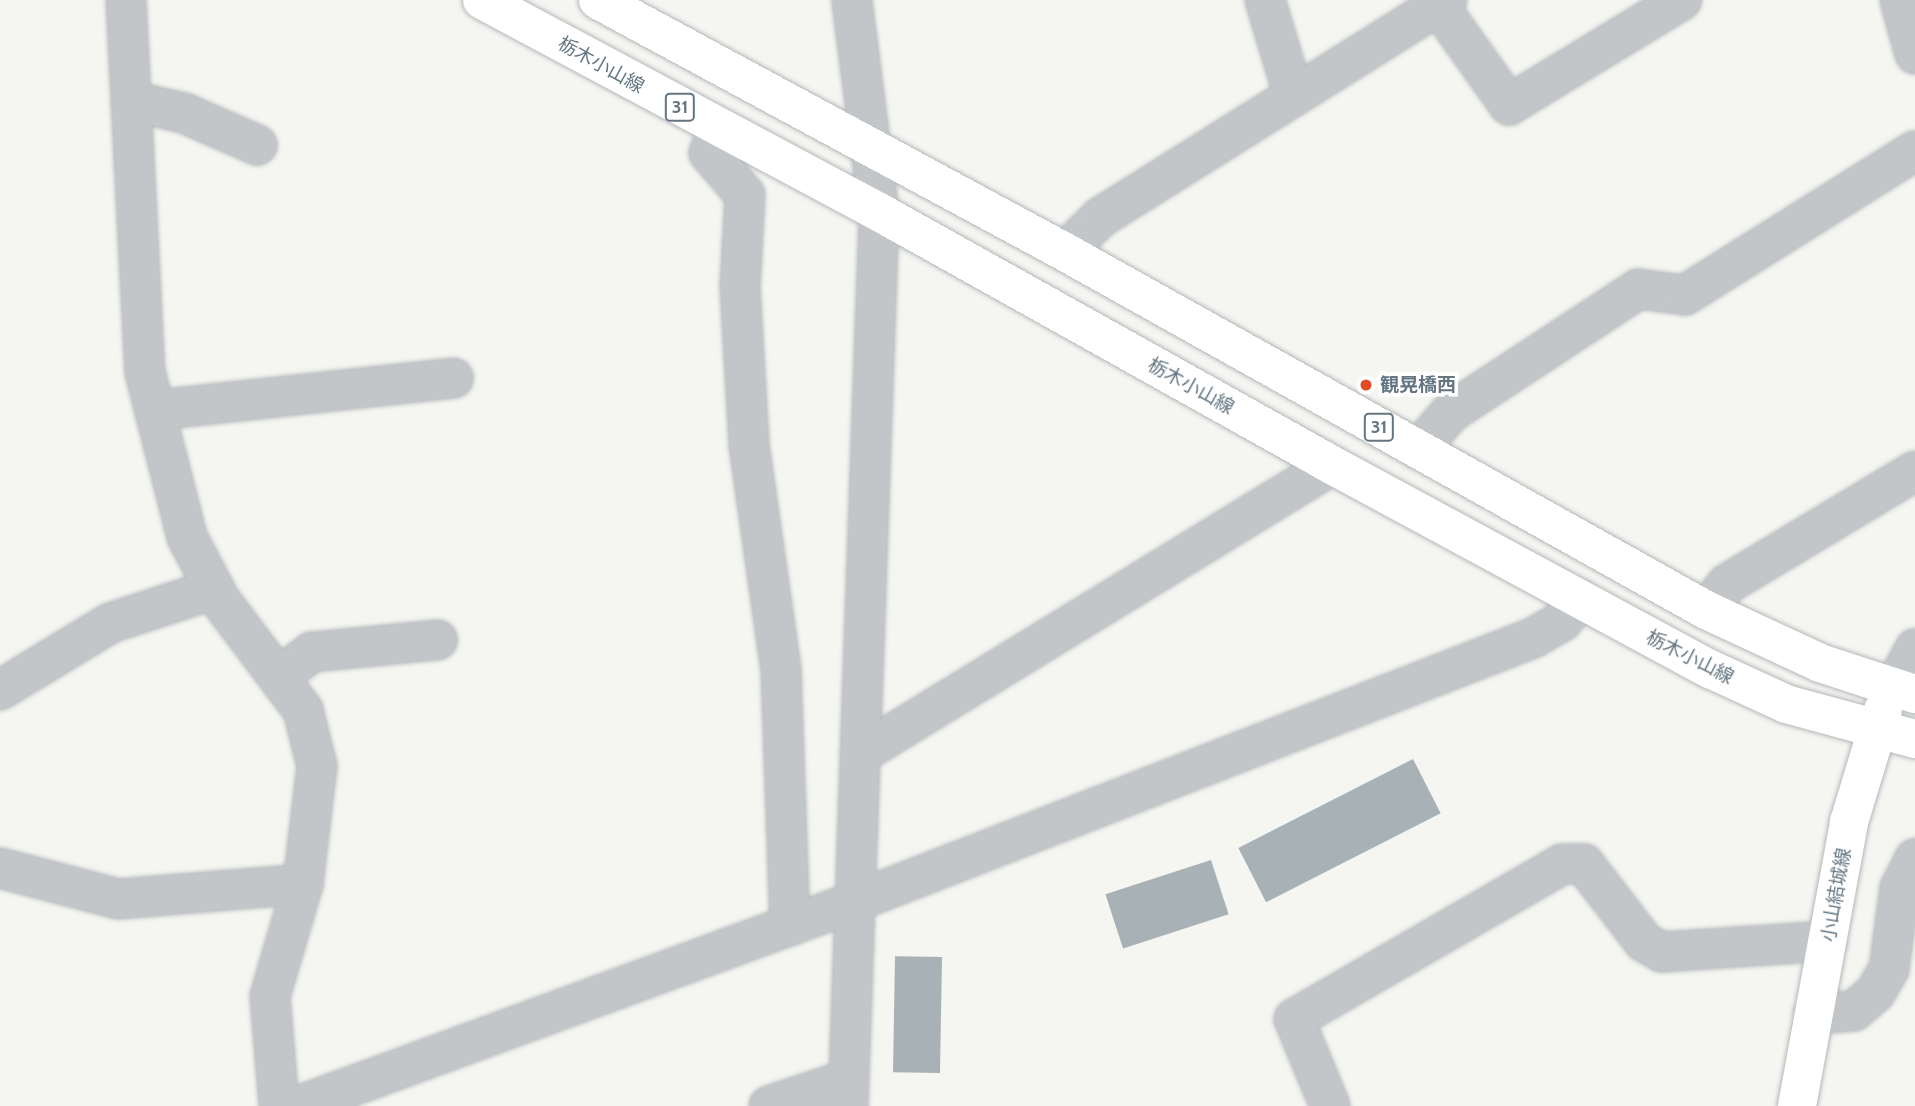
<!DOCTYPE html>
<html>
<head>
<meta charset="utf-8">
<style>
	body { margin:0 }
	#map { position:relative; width:1915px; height:1106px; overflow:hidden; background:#f5f5f1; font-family:Cabin,"Noto Sans JP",sans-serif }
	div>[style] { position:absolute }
	.building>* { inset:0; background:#a8b1b6; transform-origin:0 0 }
	.roads { filter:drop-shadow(0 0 2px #b3b8bb) drop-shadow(0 0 2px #b3b8bb) }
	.minor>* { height:38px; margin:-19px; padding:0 19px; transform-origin:19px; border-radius:19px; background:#c2c6c9 }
	.major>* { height:38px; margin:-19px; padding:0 19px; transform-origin:19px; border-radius:19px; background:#fff }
	.dots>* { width:19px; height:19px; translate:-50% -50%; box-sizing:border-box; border:4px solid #fff; border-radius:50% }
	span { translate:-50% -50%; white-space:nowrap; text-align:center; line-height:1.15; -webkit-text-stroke:7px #fff; paint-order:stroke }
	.shield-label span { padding:2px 5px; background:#fff; border:2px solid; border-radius:5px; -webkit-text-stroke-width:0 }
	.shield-label { font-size:18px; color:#647682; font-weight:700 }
	.street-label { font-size:19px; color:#647682 }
	.poi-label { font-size:19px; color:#647682; font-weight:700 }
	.left { translate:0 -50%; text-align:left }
</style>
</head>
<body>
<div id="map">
	<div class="building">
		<i style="left:1413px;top:759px;width:61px;height:196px;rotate:63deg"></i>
		<i style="left:1211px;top:860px;width:57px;height:111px;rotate:72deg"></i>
		<i style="left:942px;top:957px;width:116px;height:47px;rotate:91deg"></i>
	</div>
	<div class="roads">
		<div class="minor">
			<i style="left:126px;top:0;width:372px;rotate:87.1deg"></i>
			<i style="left:145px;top:372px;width:170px;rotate:75.7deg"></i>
			<i style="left:187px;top:537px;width:71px;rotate:62.4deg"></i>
			<i style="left:220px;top:600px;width:138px;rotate:53deg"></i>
			<i style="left:303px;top:710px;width:58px;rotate:76deg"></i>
			<i style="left:317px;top:766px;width:119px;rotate:96.8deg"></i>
			<i style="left:303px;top:884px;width:117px;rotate:106.4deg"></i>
			<i style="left:270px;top:996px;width:110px;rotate:85.3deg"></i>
			<i style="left:1265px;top:0;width:100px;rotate:73.2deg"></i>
			<i style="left:1900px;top:0;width:56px;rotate:74.5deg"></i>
			<i style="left:1438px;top:5px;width:123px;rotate:54.6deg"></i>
			<i style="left:1509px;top:105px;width:202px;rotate:-31.3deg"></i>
			<i style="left:131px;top:101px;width:54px;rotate:12.8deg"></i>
			<i style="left:184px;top:113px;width:80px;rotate:23.7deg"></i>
			<i style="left:719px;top:128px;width:27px;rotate:112deg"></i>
			<i style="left:709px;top:153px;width:55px;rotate:49.4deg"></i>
			<i style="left:745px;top:195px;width:92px;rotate:93.1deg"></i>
			<i style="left:740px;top:287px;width:158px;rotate:86.7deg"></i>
			<i style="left:749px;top:445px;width:227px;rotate:81.9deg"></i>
			<i style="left:781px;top:670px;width:256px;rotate:88deg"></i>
			<i style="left:1065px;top:252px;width:50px;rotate:-44.2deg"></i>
			<i style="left:1101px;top:217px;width:408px;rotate:-32.1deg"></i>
			<i style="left:155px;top:410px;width:300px;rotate:-6.1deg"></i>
			<i style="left:1418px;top:450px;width:50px;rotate:-49deg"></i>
			<i style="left:1451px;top:412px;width:224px;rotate:-33.3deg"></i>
			<i style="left:1638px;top:289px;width:47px;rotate:7.3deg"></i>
			<i style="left:1685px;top:295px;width:271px;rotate:-32.1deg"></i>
			<i style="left:1706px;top:610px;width:33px;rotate:-51deg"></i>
			<i style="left:1727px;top:584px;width:219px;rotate:-31deg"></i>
			<i style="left:278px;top:677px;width:42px;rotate:-36.3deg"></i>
			<i style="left:312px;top:652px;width:126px;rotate:-5.5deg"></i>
			<i style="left:1893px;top:689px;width:46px;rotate:-61.2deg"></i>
			<i style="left:0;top:690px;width:129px;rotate:-31.3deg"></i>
			<i style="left:110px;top:623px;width:109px;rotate:-18.1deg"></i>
			<i style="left:860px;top:754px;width:553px;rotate:-31.48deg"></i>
			<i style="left:0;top:868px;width:122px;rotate:14.7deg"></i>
			<i style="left:118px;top:899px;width:186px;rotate:-4.6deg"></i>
			<i style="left:1813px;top:1014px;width:41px;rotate:-4.2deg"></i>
			<i style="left:1854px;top:1011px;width:28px;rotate:-41deg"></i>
			<i style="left:1875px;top:993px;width:28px;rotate:-60deg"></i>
			<i style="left:1889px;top:969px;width:82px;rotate:-82.3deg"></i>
			<i style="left:1900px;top:888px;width:33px;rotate:-63deg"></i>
			<i style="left:298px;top:1106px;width:592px;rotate:-20.15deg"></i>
			<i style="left:854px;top:902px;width:729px;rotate:-21.25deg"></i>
			<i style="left:1533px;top:638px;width:34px;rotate:-30deg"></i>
			<i style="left:1562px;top:621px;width:29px;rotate:-49deg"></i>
			<i style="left:769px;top:1106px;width:84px;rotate:-18.6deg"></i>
			<i style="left:848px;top:1106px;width:895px;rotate:-88.01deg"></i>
			<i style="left:879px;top:212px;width:214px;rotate:-97.3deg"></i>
			<i style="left:1330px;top:1106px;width:94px;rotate:-112.5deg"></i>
			<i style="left:1294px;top:1019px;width:310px;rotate:-30deg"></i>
			<i style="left:1562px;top:864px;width:22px"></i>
			<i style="left:1584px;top:864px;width:98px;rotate:52.4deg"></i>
			<i style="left:1644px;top:942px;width:21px;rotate:29deg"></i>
			<i style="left:1662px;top:952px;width:166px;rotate:-3.8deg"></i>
		</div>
		<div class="major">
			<i style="left:482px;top:0;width:450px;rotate:28.1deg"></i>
			<i style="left:879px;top:212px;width:519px;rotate:29.18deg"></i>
			<i style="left:1332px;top:465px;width:430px;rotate:28.4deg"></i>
			<i style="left:1710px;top:669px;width:84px;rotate:24.7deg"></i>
			<i style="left:1786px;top:704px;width:134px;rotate:15.2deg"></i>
			<i style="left:598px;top:0;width:531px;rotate:28.35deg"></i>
			<i style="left:1065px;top:252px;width:734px;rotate:29.18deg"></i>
			<i style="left:1706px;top:610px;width:126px;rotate:24.9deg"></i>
			<i style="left:1820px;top:663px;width:100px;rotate:18.1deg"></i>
			<i style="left:1797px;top:1106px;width:289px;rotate:-79.6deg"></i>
			<i style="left:1849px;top:822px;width:117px;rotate:-73.1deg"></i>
		</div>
	</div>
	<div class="dots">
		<i style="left:1366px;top:385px;background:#e14b25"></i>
	</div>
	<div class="shield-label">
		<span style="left:680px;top:107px">31</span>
		<span style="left:1379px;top:427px">31</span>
	</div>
	<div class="street-label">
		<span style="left:601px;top:65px;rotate:29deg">栃木小山線</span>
		<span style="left:1191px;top:386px;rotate:29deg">栃木小山線</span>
		<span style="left:1690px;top:657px;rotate:27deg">栃木小山線</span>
		<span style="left:1836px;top:895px;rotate:-80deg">小山結城線</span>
	</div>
	<div class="poi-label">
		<span class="left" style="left:1380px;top:385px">観晃橋西</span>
	</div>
</div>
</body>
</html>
